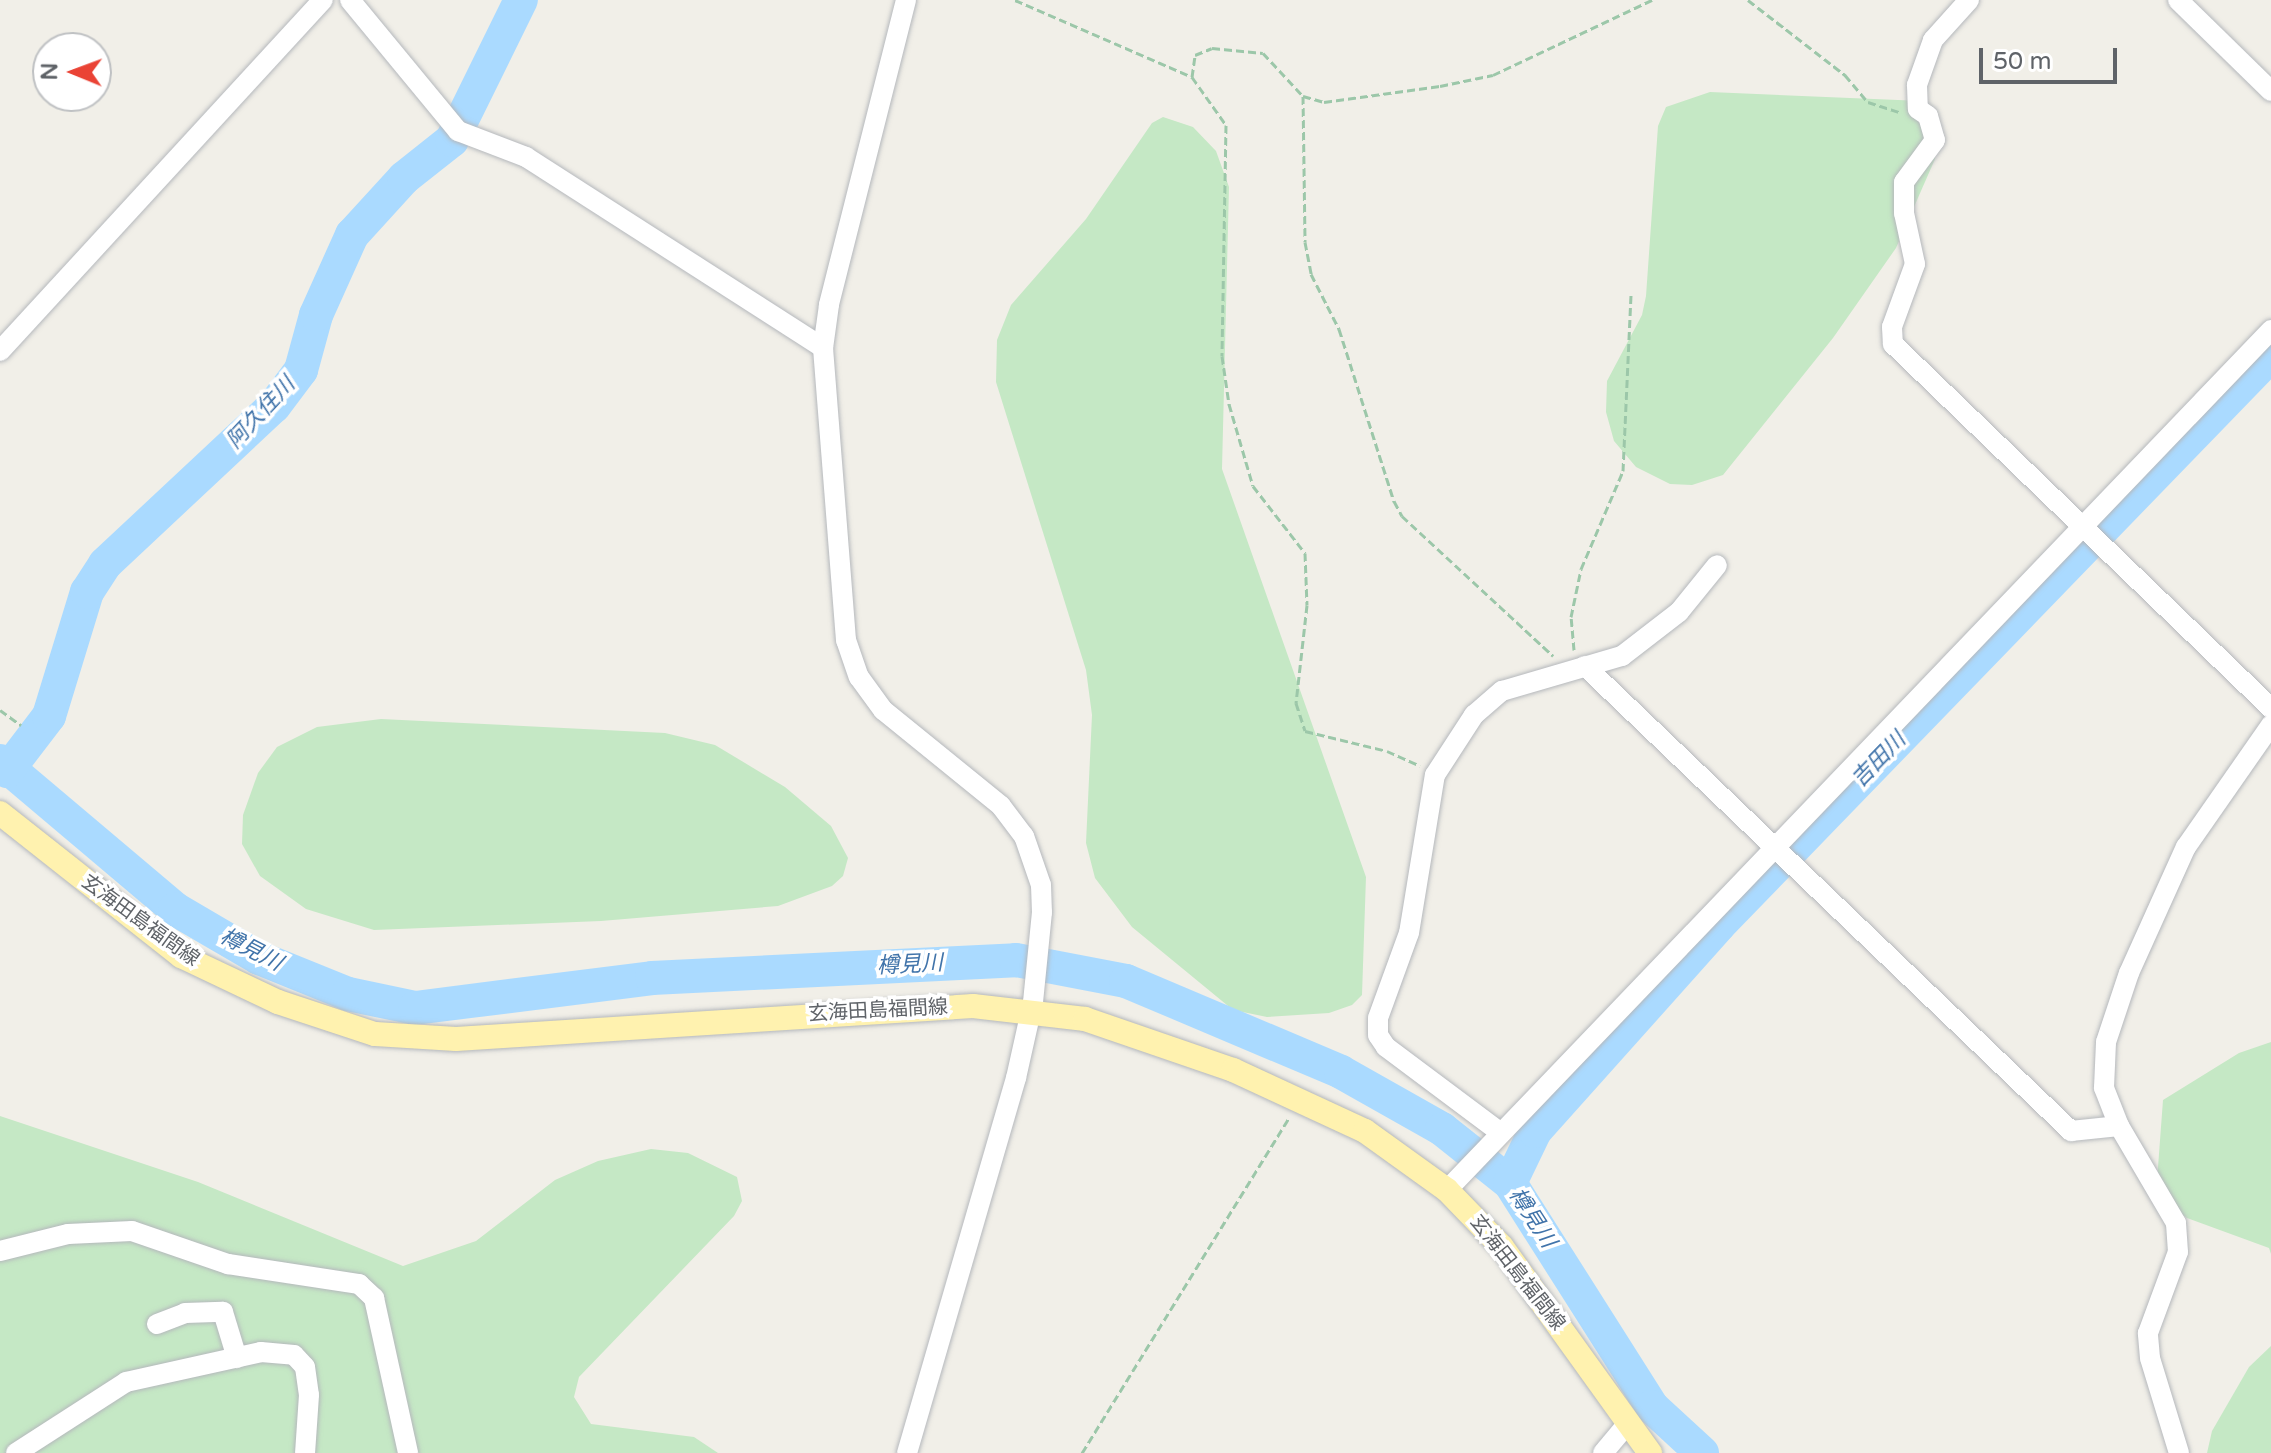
<!DOCTYPE html>
<html>
<head>
<meta charset="utf-8">
<style>
	body { margin:0 }
	#map { position:relative; width:2271px; height:1453px; overflow:hidden; background:#f1efe8; font-family:"Varela Round","Noto Sans JP",sans-serif }
	div>[style] { position:absolute }
	.green>* { inset:0; background:#c5e8c5 }
	.stream>* { height:6px; margin:-3px; padding:0 3px; transform-origin:3px; border-radius:3px; background:#aadaff }
	.river>* { height:34px; margin:-17px; padding:0 17px; transform-origin:17px; border-radius:17px; background:#aadaff }
	.path>* { height:3px; margin-top:-1.5px; transform-origin:0; background:repeating-linear-gradient(90deg,#9cc7a9 0 8px,transparent 0 12px) }
	.roads { filter:drop-shadow(0 0 2px #b5b8bc) drop-shadow(0 0 2px #b5b8bc) }
	.minor>* { height:20px; margin:-10px; padding:0 10px; transform-origin:10px; border-radius:10px; background:#fff }
	.major>* { height:24px; margin:-12px; padding:0 12px; transform-origin:12px; border-radius:12px; background:#fff2af }
	span { translate:-50% -50%; white-space:nowrap; text-align:center; line-height:1.15; -webkit-text-stroke:7px #fff; paint-order:stroke }
	.street-label { font-size:20px; color:#5f6368 }
	.water-label { font-size:22px; color:#4174aa; font-style:italic }
	.north { position:absolute; left:32px; top:32px; width:80px; height:80px; box-sizing:border-box; background:#fff; border:2px solid #bfc1c3; border-radius:50%; rotate:271deg; font-size:22px; font-weight:700; line-height:32px; text-align:center; color:#5f6368 }
	.north::after { content:''; display:block; margin:auto; width:28px; height:36px; background:#ea4335; clip-path:polygon(50% 0,100% 100%,50% 72%,0 100%) }
	.scale { position:absolute; left:1979px; top:48px; width:138px; height:36px; box-sizing:border-box; border:4px solid #5f6368; border-top:0; padding-left:10px; font-size:24px; line-height:28px; white-space:nowrap; color:#5f6368; -webkit-text-stroke:6px #fff; paint-order:stroke }
</style>
</head>
<body>
<div id="map">
	<div class="green">
		<i style="clip-path:polygon(1710px 92px,1922px 101px,1936px 128px,1935px 159px,1896px 248px,1833px 338px,1723px 475px,1692px 485px,1670px 484px,1636px 467px,1614px 441px,1606px 412px,1607px 381px,1642px 315px,1646px 296px,1658px 126px,1666px 107px)"></i>
		<i style="clip-path:polygon(1163px 117px,1193px 127px,1216px 151px,1229px 187px,1222px 469px,1366px 877px,1362px 995px,1352px 1005px,1329px 1013px,1267px 1017px,1233px 1010px,1132px 927px,1095px 878px,1086px 843px,1092px 715px,1086px 670px,996px 382px,997px 340px,1011px 305px,1086px 219px,1152px 123px)"></i>
		<i style="clip-path:polygon(381px 719px,665px 733px,715px 745px,785px 787px,831px 826px,848px 858px,843px 876px,832px 886px,778px 906px,601px 921px,374px 930px,306px 909px,260px 876px,242px 844px,243px 815px,258px 773px,277px 747px,317px 727px)"></i>
		<i style="clip-path:polygon(2271px 1042px,2271px 1254px,2269px 1248px,2187px 1218px,2156px 1194px,2163px 1100px,2239px 1053px)"></i>
		<i style="clip-path:polygon(0 1116px,198px 1182px,403px 1266px,476px 1241px,555px 1180px,598px 1161px,651px 1149px,688px 1153px,737px 1177px,742px 1201px,734px 1216px,579px 1377px,574px 1397px,591px 1424px,694px 1437px,718px 1453px,0 1453px)"></i>
		<i style="clip-path:polygon(2271px 1346px,2271px 1453px,2207px 1453px,2212px 1431px,2249px 1367px)"></i>
	</div>
	<div class="stream">
		<i style="left:0;top:767px;width:8px;rotate:30deg"></i>
	</div>
	<div class="river">
		<i style="left:0;top:761px;width:229px;rotate:40.2deg"></i>
		<i style="left:175px;top:909px;width:97px;rotate:30.3deg"></i>
		<i style="left:259px;top:958px;width:96px;rotate:22deg"></i>
		<i style="left:348px;top:994px;width:68px;rotate:11.8deg"></i>
		<i style="left:415px;top:1008px;width:239px;rotate:-7.2deg"></i>
		<i style="left:652px;top:978px;width:364px;rotate:-2.8deg"></i>
		<i style="left:1016px;top:960px;width:112px;rotate:10.8deg"></i>
		<i style="left:1126px;top:981px;width:233px;rotate:22.9deg"></i>
		<i style="left:1341px;top:1072px;width:116px;rotate:29.4deg"></i>
		<i style="left:1442px;top:1129px;width:87px;rotate:38.5deg"></i>
		<i style="left:1510px;top:1183px;width:265px;rotate:57.6deg"></i>
		<i style="left:1652px;top:1407px;width:68px;rotate:42.6deg"></i>
		<i style="left:7px;top:771px;width:69px;rotate:-52.6deg"></i>
		<i style="left:49px;top:716px;width:130px;rotate:-73deg"></i>
		<i style="left:87px;top:592px;width:33px;rotate:-57deg"></i>
		<i style="left:105px;top:564px;width:231px;rotate:-43.1deg"></i>
		<i style="left:274px;top:406px;width:45px;rotate:-53.1deg"></i>
		<i style="left:301px;top:370px;width:57px;rotate:-74.7deg"></i>
		<i style="left:316px;top:315px;width:88px;rotate:-65.8deg"></i>
		<i style="left:352px;top:235px;width:77px;rotate:-47.6deg"></i>
		<i style="left:404px;top:178px;width:61px;rotate:-38.4deg"></i>
		<i style="left:452px;top:140px;width:156px;rotate:-63.8deg"></i>
		<i style="left:1510px;top:1183px;width:58px;rotate:-64.3deg"></i>
		<i style="left:1535px;top:1131px;width:276px;rotate:-48.2deg"></i>
		<i style="left:1719px;top:925px;width:793px;rotate:-45.92deg"></i>
	</div>
	<div class="path">
		<i style="left:1015px;top:0;width:193px;rotate:23.5deg"></i>
		<i style="left:1192px;top:77px;width:59px;rotate:54.7deg"></i>
		<i style="left:1226px;top:125px;width:231px;rotate:91deg"></i>
		<i style="left:1222px;top:356px;width:49px;rotate:81.7deg"></i>
		<i style="left:1229px;top:404px;width:85px;rotate:73.7deg"></i>
		<i style="left:1253px;top:486px;width:85px;rotate:52.2deg"></i>
		<i style="left:1305px;top:553px;width:52px;rotate:87.8deg"></i>
		<i style="left:1307px;top:605px;width:99px;rotate:96.4deg"></i>
		<i style="left:1296px;top:703px;width:29px;rotate:72deg"></i>
		<i style="left:1305px;top:731px;width:84px;rotate:13.7deg"></i>
		<i style="left:1387px;top:751px;width:36px;rotate:24deg"></i>
		<i style="left:1748px;top:0;width:123px;rotate:37.7deg"></i>
		<i style="left:1845px;top:75px;width:35px;rotate:50deg"></i>
		<i style="left:1868px;top:102px;width:33px;rotate:18deg"></i>
		<i style="left:1192px;top:77px;width:22px;rotate:-82deg"></i>
		<i style="left:1195px;top:55px;width:18px;rotate:-22deg"></i>
		<i style="left:1212px;top:48px;width:51px;rotate:5.6deg"></i>
		<i style="left:1263px;top:53px;width:59px;rotate:47.1deg"></i>
		<i style="left:1303px;top:96px;width:22px;rotate:16deg"></i>
		<i style="left:1324px;top:102px;width:117px;rotate:-7.9deg"></i>
		<i style="left:1440px;top:86px;width:54px;rotate:-11.7deg"></i>
		<i style="left:1493px;top:75px;width:176px;rotate:-25.3deg"></i>
		<i style="left:1303px;top:96px;width:146px;rotate:89.2deg"></i>
		<i style="left:1305px;top:242px;width:33px;rotate:79deg"></i>
		<i style="left:1311px;top:274px;width:62px;rotate:63deg"></i>
		<i style="left:1339px;top:329px;width:181px;rotate:72.3deg"></i>
		<i style="left:1394px;top:501px;width:17px;rotate:62deg"></i>
		<i style="left:1402px;top:516px;width:206px;rotate:42.8deg"></i>
		<i style="left:1574px;top:650px;width:33px;rotate:-95deg"></i>
		<i style="left:1571px;top:617px;width:49px;rotate:-78.2deg"></i>
		<i style="left:1581px;top:569px;width:107px;rotate:-66.8deg"></i>
		<i style="left:1623px;top:471px;width:176px;rotate:-87.4deg"></i>
		<i style="left:0;top:710px;width:26px;rotate:36deg"></i>
		<i style="left:1082px;top:1453px;width:394px;rotate:-58.3deg"></i>
	</div>
	<div class="roads">
		<div class="minor">
			<i style="left:350px;top:0;width:170px;rotate:50.5deg"></i>
			<i style="left:458px;top:131px;width:73px;rotate:20.9deg"></i>
			<i style="left:526px;top:157px;width:353px;rotate:32.7deg"></i>
			<i style="left:906px;top:0;width:315px;rotate:104.2deg"></i>
			<i style="left:829px;top:305px;width:43px;rotate:97.9deg"></i>
			<i style="left:823px;top:348px;width:293px;rotate:85.5deg"></i>
			<i style="left:846px;top:640px;width:39px;rotate:71deg"></i>
			<i style="left:859px;top:677px;width:41px;rotate:54deg"></i>
			<i style="left:883px;top:710px;width:152px;rotate:39.1deg"></i>
			<i style="left:1001px;top:806px;width:38px;rotate:53deg"></i>
			<i style="left:1024px;top:836px;width:52px;rotate:70.9deg"></i>
			<i style="left:1041px;top:885px;width:27px;rotate:88deg"></i>
			<i style="left:1042px;top:912px;width:90px;rotate:95.7deg"></i>
			<i style="left:1033px;top:1002px;width:78px;rotate:102.6deg"></i>
			<i style="left:1016px;top:1078px;width:391px;rotate:106.2deg"></i>
			<i style="left:1969px;top:0;width:54px;rotate:132deg"></i>
			<i style="left:1933px;top:40px;width:48px;rotate:109.6deg"></i>
			<i style="left:1917px;top:85px;width:24px;rotate:88deg"></i>
			<i style="left:1918px;top:109px;width:12px;rotate:35deg"></i>
			<i style="left:1928px;top:116px;width:25px;rotate:74deg"></i>
			<i style="left:1935px;top:140px;width:52px;rotate:126.4deg"></i>
			<i style="left:1904px;top:182px;width:31px;rotate:90deg"></i>
			<i style="left:1904px;top:213px;width:52px;rotate:77.8deg"></i>
			<i style="left:1915px;top:264px;width:67px;rotate:110.1deg"></i>
			<i style="left:1892px;top:327px;width:17px;rotate:87deg"></i>
			<i style="left:1893px;top:344px;width:525px;rotate:43.92deg"></i>
			<i style="left:2178px;top:0;width:130px;rotate:44.4deg"></i>
			<i style="left:0;top:351px;width:477px;rotate:-47.4deg"></i>
			<i style="left:1585px;top:666px;width:673px;rotate:43.73deg"></i>
			<i style="left:2071px;top:1131px;width:48px;rotate:-5.9deg"></i>
			<i style="left:1501px;top:1133px;width:144px;rotate:-143.2deg"></i>
			<i style="left:1386px;top:1047px;width:14px;rotate:-124deg"></i>
			<i style="left:1378px;top:1035px;width:17px;rotate:-90deg"></i>
			<i style="left:1378px;top:1018px;width:90px;rotate:-70deg"></i>
			<i style="left:1409px;top:933px;width:160px;rotate:-80.7deg"></i>
			<i style="left:1435px;top:775px;width:72px;rotate:-57deg"></i>
			<i style="left:1474px;top:715px;width:37px;rotate:-41deg"></i>
			<i style="left:1502px;top:691px;width:125px;rotate:-16.3deg"></i>
			<i style="left:1622px;top:656px;width:72px;rotate:-37.7deg"></i>
			<i style="left:1679px;top:612px;width:60px;rotate:-51deg"></i>
			<i style="left:1447px;top:1190px;width:1191px;rotate:-46.22deg"></i>
			<i style="left:0;top:1251px;width:70px;rotate:-14deg"></i>
			<i style="left:68px;top:1234px;width:64px;rotate:-2.7deg"></i>
			<i style="left:132px;top:1231px;width:102px;rotate:19deg"></i>
			<i style="left:228px;top:1264px;width:133px;rotate:8.7deg"></i>
			<i style="left:359px;top:1284px;width:21px;rotate:43deg"></i>
			<i style="left:374px;top:1298px;width:159px;rotate:77.6deg"></i>
			<i style="left:157px;top:1324px;width:30px;rotate:-21deg"></i>
			<i style="left:185px;top:1313px;width:38px;rotate:-2deg"></i>
			<i style="left:223px;top:1312px;width:48px;rotate:73.1deg"></i>
			<i style="left:16px;top:1453px;width:131px;rotate:-32.8deg"></i>
			<i style="left:126px;top:1382px;width:138px;rotate:-12.5deg"></i>
			<i style="left:261px;top:1352px;width:33px;rotate:5deg"></i>
			<i style="left:294px;top:1355px;width:16px;rotate:47deg"></i>
			<i style="left:305px;top:1367px;width:28px;rotate:82deg"></i>
			<i style="left:309px;top:1395px;width:58px;rotate:93.9deg"></i>
			<i style="left:1603px;top:1453px;width:35px;rotate:-50deg"></i>
			<i style="left:2179px;top:1453px;width:99px;rotate:-107deg"></i>
			<i style="left:2150px;top:1358px;width:25px;rotate:-95deg"></i>
			<i style="left:2148px;top:1333px;width:86px;rotate:-69.7deg"></i>
			<i style="left:2178px;top:1252px;width:29px;rotate:-94deg"></i>
			<i style="left:2176px;top:1223px;width:113px;rotate:-120.4deg"></i>
			<i style="left:2119px;top:1126px;width:41px;rotate:-111.5deg"></i>
			<i style="left:2104px;top:1088px;width:46px;rotate:-87.5deg"></i>
			<i style="left:2106px;top:1042px;width:73px;rotate:-71.6deg"></i>
			<i style="left:2129px;top:973px;width:138px;rotate:-65.7deg"></i>
			<i style="left:2186px;top:847px;width:149px;rotate:-55.1deg"></i>
		</div>
		<div class="major">
			<i style="left:0;top:813px;width:231px;rotate:38.3deg"></i>
			<i style="left:181px;top:956px;width:107px;rotate:25.4deg"></i>
			<i style="left:278px;top:1002px;width:102px;rotate:18.3deg"></i>
			<i style="left:375px;top:1034px;width:81px;rotate:3.5deg"></i>
			<i style="left:456px;top:1039px;width:518px;rotate:-3.65deg"></i>
			<i style="left:973px;top:1006px;width:113px;rotate:6.6deg"></i>
			<i style="left:1085px;top:1019px;width:157px;rotate:19deg"></i>
			<i style="left:1233px;top:1070px;width:145px;rotate:24.8deg"></i>
			<i style="left:1365px;top:1131px;width:101px;rotate:35.7deg"></i>
			<i style="left:1447px;top:1190px;width:79px;rotate:46deg"></i>
			<i style="left:1502px;top:1247px;width:254px;rotate:54.3deg"></i>
		</div>
	</div>
	<div class="street-label">
		<span style="left:140px;top:921px;rotate:36deg">玄海田島福間線</span>
		<span style="left:878px;top:1011px;rotate:-3deg">玄海田島福間線</span>
		<span style="left:1517px;top:1273px;rotate:52deg">玄海田島福間線</span>
	</div>
	<div class="water-label">
		<span style="left:261px;top:413px;rotate:-47deg">阿久住川</span>
		<span style="left:1879px;top:760px;rotate:-46deg">吉田川</span>
		<span style="left:251px;top:950px;rotate:27deg">樽見川</span>
		<span style="left:910px;top:965px;rotate:-3deg">樽見川</span>
		<span style="left:1532px;top:1218px;rotate:57deg">樽見川</span>
	</div>
	<div class="north">N</div>
	<div class="scale">50 m</div>
</div>
</body>
</html>
